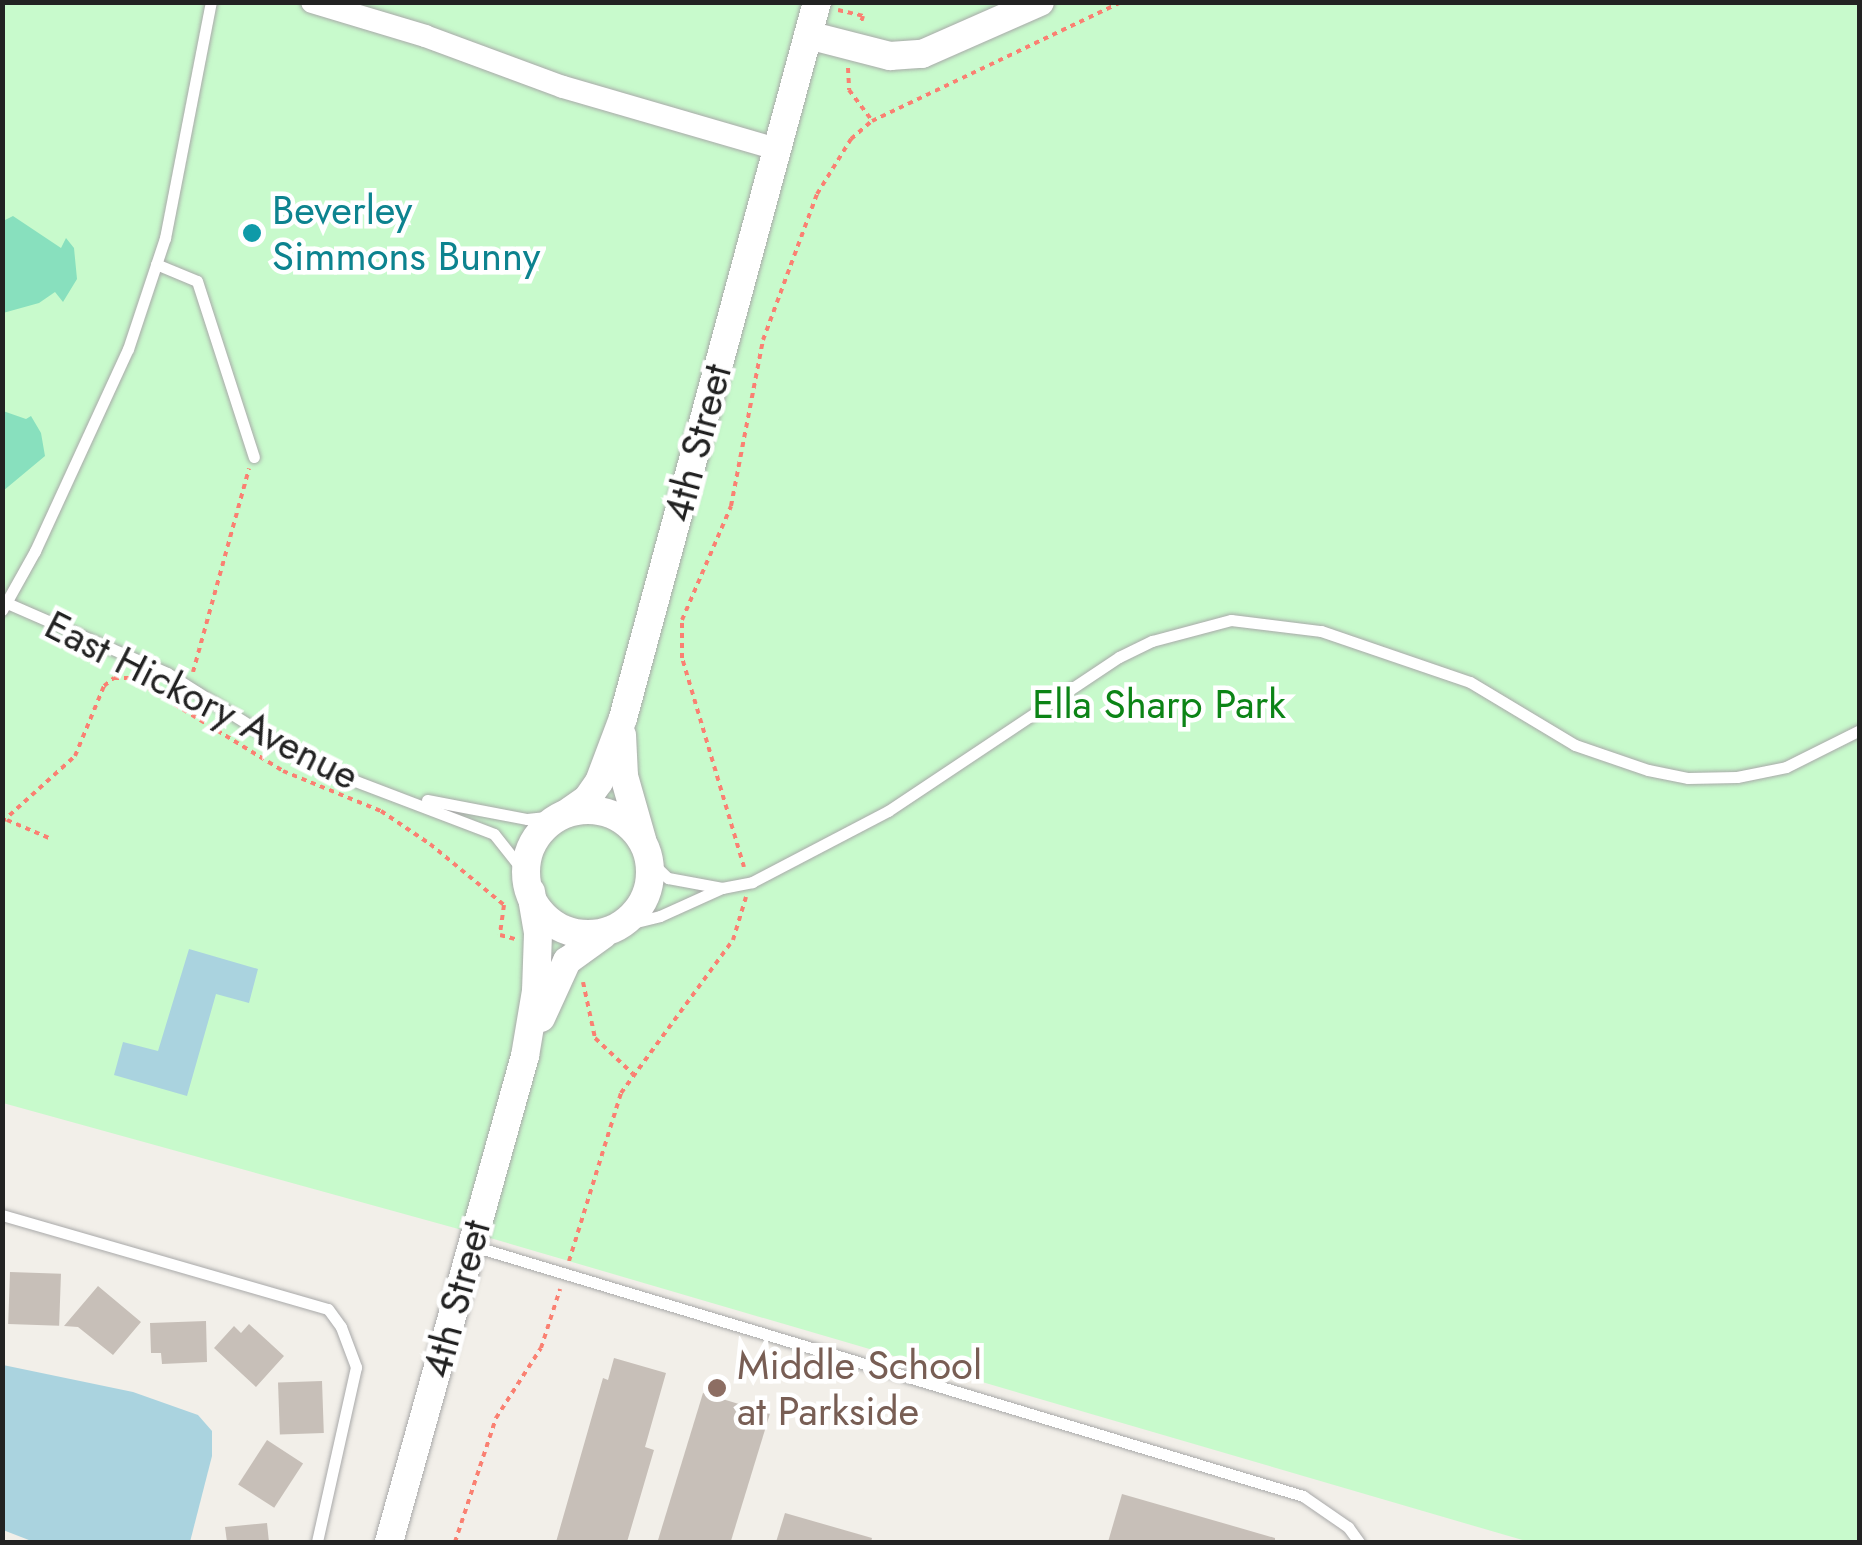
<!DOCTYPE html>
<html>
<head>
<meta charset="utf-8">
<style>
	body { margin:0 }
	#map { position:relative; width:1862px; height:1545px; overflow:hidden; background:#f2efe9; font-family:Jost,sans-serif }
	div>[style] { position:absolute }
	.park>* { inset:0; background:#c8facc }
	.pitch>* { inset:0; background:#88e0be }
	.water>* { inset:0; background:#aad3df }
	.building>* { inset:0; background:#c7bfb8; transform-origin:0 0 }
	.path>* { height:4px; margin-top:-2px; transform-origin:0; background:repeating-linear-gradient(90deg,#fa8072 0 5px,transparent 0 10px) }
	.roads { filter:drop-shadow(0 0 2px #a9a9a9) drop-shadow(0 0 2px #a9a9a9) }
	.service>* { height:11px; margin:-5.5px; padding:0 5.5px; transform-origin:5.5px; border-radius:5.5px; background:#fff }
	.minor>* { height:22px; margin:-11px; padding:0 11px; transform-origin:11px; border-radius:11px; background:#fff }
	.tertiary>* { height:28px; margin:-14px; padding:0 14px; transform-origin:14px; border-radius:14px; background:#fff }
	.tertiary>.ring { margin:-14px; padding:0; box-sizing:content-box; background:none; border:28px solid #fff; border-radius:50% }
	.dots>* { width:28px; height:28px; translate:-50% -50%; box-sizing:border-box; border:5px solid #fff; border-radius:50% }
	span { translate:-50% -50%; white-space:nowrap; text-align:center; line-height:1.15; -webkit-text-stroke:9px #fff; paint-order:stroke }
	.culture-label { font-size:40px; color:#0d838f }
	.left { translate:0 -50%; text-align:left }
	.street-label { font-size:40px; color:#222 }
	.park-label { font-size:40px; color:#0c8416 }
	.education-label { font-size:40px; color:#785e54 }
	.frame { position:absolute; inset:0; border:5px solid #222; pointer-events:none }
</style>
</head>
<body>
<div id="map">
	<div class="park">
		<i style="clip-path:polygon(2px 3px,1859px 3px,1859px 1542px,1529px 1542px,473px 1233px,3px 1103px)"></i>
	</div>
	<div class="pitch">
		<i style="clip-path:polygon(13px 216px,61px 248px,66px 238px,74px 248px,77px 279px,63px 302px,55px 292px,39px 303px,3px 313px,3px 221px)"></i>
		<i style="clip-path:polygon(3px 411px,26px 419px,31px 416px,41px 433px,45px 456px,3px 491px)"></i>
	</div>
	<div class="water">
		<i style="clip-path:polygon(189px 949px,258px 969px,249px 1003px,216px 994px,187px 1096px,114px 1075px,123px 1042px,158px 1051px)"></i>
		<i style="clip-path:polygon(3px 1365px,133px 1392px,198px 1415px,212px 1431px,212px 1456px,190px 1542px,34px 1542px,3px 1530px)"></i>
	</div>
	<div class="building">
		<i style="left:10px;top:1272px;width:51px;height:52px;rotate:2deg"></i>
		<i style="clip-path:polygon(98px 1286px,141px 1322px,113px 1355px,78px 1327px,64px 1326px)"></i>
		<i style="clip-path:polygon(206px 1321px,207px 1362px,162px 1364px,161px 1353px,151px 1353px,150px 1323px)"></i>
		<i style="clip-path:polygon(249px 1324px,284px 1356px,256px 1387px,214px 1348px,234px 1326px,241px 1333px)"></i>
		<i style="clip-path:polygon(614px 1358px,666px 1373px,645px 1447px,654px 1450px,627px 1542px,556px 1542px,603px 1378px,608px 1380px)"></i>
		<i style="left:322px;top:1381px;width:52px;height:44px;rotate:88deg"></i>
		<i style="left:703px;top:1393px;width:70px;height:155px;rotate:17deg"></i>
		<i style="left:267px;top:1440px;width:43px;height:53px;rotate:33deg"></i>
		<i style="clip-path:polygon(1122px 1494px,1275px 1538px,1275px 1542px,1108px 1542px)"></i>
		<i style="clip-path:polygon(785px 1513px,872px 1538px,871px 1542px,776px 1542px)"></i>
		<i style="clip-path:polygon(267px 1523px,269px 1542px,227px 1542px,225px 1527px)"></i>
	</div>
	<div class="path">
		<i style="left:838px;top:10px;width:26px;rotate:13deg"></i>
		<i style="left:863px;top:16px;width:9px;rotate:108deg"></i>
		<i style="left:848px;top:68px;width:22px;rotate:87deg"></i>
		<i style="left:849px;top:90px;width:39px;rotate:53deg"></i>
		<i style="left:193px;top:672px;width:211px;rotate:-74.6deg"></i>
		<i style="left:7px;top:820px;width:46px;rotate:23.2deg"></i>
		<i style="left:2px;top:822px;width:98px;rotate:-42.1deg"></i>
		<i style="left:75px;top:756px;width:76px;rotate:-67.5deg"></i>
		<i style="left:104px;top:686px;width:13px;rotate:-39deg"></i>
		<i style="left:114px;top:678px;width:18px"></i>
		<i style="left:132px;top:678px;width:177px;rotate:31.6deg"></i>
		<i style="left:283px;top:771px;width:106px;rotate:22.2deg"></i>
		<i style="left:381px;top:811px;width:59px;rotate:34deg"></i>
		<i style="left:430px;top:844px;width:96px;rotate:39.5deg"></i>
		<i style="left:504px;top:905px;width:30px;rotate:98deg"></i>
		<i style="left:500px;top:935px;width:16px;rotate:15deg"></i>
		<i style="left:744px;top:867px;width:218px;rotate:-106.5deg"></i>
		<i style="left:682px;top:658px;width:38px;rotate:-90deg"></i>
		<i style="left:682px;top:620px;width:124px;rotate:-66.7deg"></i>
		<i style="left:731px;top:506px;width:169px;rotate:-79.1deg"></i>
		<i style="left:763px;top:340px;width:156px;rotate:-69.7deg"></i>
		<i style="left:817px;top:194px;width:65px;rotate:-58.3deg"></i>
		<i style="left:851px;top:139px;width:28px;rotate:-41deg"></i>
		<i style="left:872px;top:121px;width:277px;rotate:-25.5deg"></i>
		<i style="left:583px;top:982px;width:57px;rotate:77.9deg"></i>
		<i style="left:595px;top:1038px;width:52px;rotate:43.5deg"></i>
		<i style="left:569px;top:1261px;width:176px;rotate:-72.8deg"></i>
		<i style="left:621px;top:1093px;width:190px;rotate:-53.8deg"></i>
		<i style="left:733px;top:940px;width:45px;rotate:-73.2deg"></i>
		<i style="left:455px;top:1542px;width:131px;rotate:-71.7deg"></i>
		<i style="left:496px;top:1418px;width:83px;rotate:-57.3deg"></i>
		<i style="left:541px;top:1348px;width:62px;rotate:-72.1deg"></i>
	</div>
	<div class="roads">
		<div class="service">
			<i style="left:156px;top:264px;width:44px;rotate:22.5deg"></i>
			<i style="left:197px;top:281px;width:185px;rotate:72.1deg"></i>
			<i style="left:7px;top:603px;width:175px;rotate:23.6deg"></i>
			<i style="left:167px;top:673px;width:144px;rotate:32.3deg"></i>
			<i style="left:289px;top:750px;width:54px;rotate:26.6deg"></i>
			<i style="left:337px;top:774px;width:168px;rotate:20.9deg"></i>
			<i style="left:494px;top:834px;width:55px;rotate:51.7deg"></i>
			<i style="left:2px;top:610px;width:68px;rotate:-60.8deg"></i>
			<i style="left:35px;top:551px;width:222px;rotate:-65.3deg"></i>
			<i style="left:128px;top:349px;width:117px;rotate:-71.6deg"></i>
			<i style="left:165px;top:238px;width:240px;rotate:-79deg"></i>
			<i style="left:427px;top:800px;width:102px;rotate:10.8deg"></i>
			<i style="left:527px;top:819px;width:31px;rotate:-6deg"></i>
			<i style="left:647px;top:858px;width:29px;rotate:44deg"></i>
			<i style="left:668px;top:878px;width:55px;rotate:10.5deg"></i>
			<i style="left:620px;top:926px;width:41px;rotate:-14deg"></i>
			<i style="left:660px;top:916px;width:68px;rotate:-24.3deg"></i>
			<i style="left:722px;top:888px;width:31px;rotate:-11deg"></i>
			<i style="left:752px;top:882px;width:153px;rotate:-27.6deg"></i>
			<i style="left:888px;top:811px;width:278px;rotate:-33.7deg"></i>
			<i style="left:1119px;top:657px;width:37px;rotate:-26deg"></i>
			<i style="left:1152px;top:641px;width:82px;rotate:-14.9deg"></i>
			<i style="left:1231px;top:620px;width:91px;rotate:7deg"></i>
			<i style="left:1321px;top:631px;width:157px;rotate:18.9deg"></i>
			<i style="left:1470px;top:682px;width:122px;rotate:31deg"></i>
			<i style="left:1575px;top:745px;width:77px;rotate:18.9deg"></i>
			<i style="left:1648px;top:770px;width:41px;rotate:11.3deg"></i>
			<i style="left:1688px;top:778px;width:49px;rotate:-1.2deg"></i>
			<i style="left:1737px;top:777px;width:50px;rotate:-11.5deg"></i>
			<i style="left:1786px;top:767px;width:83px;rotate:-26.6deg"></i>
			<i style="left:2px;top:1215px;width:339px;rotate:16.1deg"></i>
			<i style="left:328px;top:1309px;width:22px;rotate:54deg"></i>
			<i style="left:341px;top:1327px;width:43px;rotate:69.4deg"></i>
			<i style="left:356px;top:1367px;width:179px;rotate:102.6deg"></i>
			<i style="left:473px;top:1246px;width:867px;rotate:16.76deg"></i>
			<i style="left:1303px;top:1496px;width:55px;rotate:34.6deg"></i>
			<i style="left:1348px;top:1527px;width:19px;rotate:54deg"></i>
		</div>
		<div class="minor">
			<i style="left:312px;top:2px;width:118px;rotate:16.7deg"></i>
			<i style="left:425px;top:36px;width:147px;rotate:20.3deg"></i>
			<i style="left:563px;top:87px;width:223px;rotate:16.2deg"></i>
		</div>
		<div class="tertiary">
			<i style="left:808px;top:35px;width:85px;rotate:14.4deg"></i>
			<i style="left:890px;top:56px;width:32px;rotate:-4deg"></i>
			<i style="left:922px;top:54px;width:129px;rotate:-23.8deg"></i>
			<i style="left:622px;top:735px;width:41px;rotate:87.2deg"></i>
			<i style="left:624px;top:776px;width:66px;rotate:74.1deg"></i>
			<i class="ring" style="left:526px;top:810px;width:96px;height:96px"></i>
			<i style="left:567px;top:813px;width:24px;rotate:-35deg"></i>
			<i style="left:587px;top:799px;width:21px;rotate:-55deg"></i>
			<i style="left:599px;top:782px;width:68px;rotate:-69.4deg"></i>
			<i style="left:623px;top:718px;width:742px;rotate:-74.84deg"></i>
			<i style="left:541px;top:1018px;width:63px;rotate:-65.5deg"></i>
			<i style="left:567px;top:961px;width:44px;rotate:-35.8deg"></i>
			<i style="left:389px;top:1542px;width:505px;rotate:-74.37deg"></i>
			<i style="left:525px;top:1056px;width:66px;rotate:-80.4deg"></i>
			<i style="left:536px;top:991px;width:58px;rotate:-88deg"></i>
			<i style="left:538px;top:933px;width:42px;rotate:-99.7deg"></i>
		</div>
	</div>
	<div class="dots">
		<i style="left:252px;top:233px;background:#0f9aa8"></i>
		<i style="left:717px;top:1388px;background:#8d6e63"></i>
	</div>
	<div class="culture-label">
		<span class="left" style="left:272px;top:233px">Beverley<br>Simmons Bunny</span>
	</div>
	<div class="street-label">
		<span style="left:697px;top:443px;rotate:-75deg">4th Street</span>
		<span style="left:202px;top:700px;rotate:27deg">East Hickory Avenue</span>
		<span style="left:456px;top:1299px;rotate:-75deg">4th Street</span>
	</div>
	<div class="park-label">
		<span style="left:1159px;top:704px">Ella Sharp Park</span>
	</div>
	<div class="education-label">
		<span class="left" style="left:737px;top:1388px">Middle School<br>at Parkside</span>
	</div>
	<div class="frame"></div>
</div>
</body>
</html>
